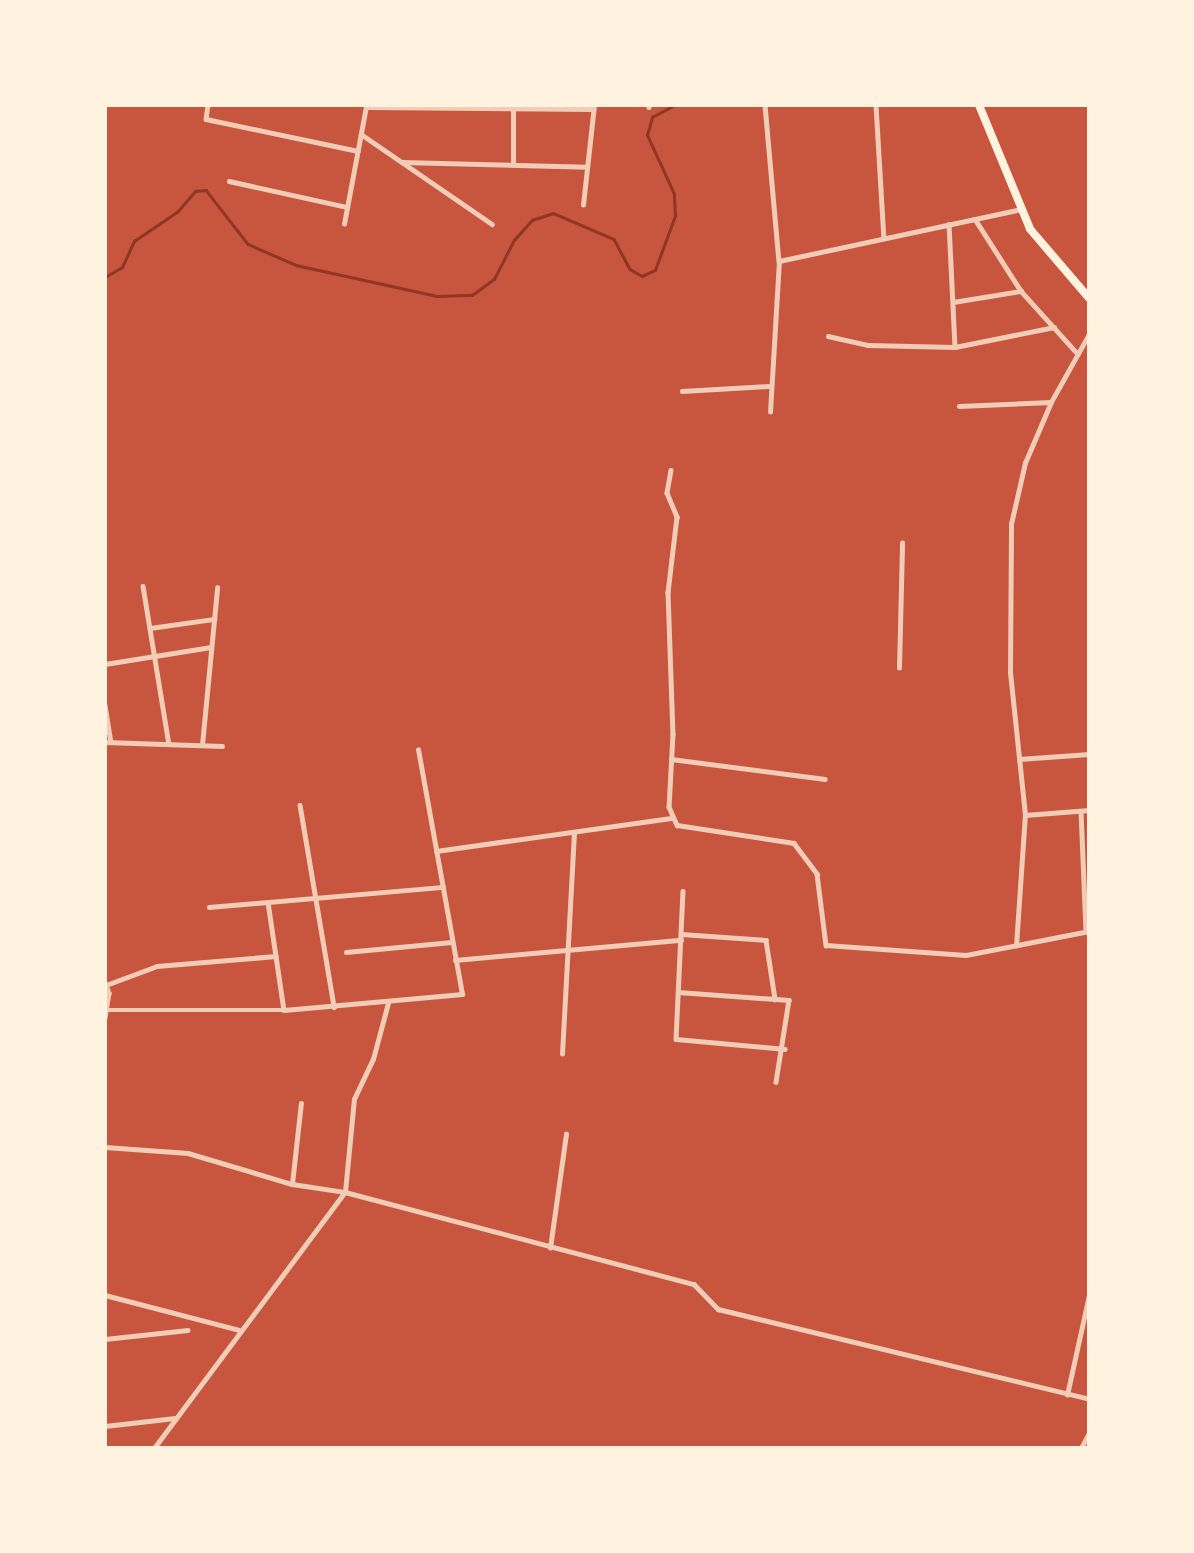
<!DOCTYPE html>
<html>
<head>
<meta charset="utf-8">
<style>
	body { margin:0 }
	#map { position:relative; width:1194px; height:1553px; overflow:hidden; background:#c8553d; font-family:"Work Sans",sans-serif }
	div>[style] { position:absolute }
	.stream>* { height:2.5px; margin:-1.25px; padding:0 1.25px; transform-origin:1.25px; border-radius:1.25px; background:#8f3625 }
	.minor>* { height:4.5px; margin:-2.25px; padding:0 2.25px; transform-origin:2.25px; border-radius:2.25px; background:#f1ccb7 }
	.primary>* { height:8px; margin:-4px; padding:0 4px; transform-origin:4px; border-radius:4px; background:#fff3e0 }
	span { translate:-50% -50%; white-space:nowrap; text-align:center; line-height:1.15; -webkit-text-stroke:7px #fff3e0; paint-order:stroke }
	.frame { position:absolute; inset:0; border:107px solid #fff3e0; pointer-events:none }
</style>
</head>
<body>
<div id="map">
	<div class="stream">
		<i style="left:105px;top:277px;width:20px;rotate:-30deg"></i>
		<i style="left:122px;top:267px;width:29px;rotate:-65deg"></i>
		<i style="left:134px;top:241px;width:52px;rotate:-34deg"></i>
		<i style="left:177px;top:212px;width:28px;rotate:-49deg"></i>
		<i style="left:195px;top:191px;width:11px;rotate:-5deg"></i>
		<i style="left:206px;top:190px;width:68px;rotate:52.1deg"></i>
		<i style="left:248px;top:244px;width:52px;rotate:23.6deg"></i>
		<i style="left:296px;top:265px;width:144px;rotate:12.4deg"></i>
		<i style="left:437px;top:296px;width:35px;rotate:-2deg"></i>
		<i style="left:472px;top:295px;width:27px;rotate:-36deg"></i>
		<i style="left:494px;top:279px;width:44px;rotate:-62.9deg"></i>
		<i style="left:514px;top:240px;width:27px;rotate:-48deg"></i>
		<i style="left:532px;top:220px;width:22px;rotate:-18deg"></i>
		<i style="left:553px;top:213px;width:66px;rotate:23.1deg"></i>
		<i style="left:614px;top:239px;width:34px;rotate:62deg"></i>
		<i style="left:630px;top:269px;width:14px;rotate:30deg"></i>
		<i style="left:642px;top:276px;width:14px;rotate:-25deg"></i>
		<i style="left:655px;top:270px;width:58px;rotate:-69.7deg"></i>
		<i style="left:675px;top:216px;width:22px;rotate:-93deg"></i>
		<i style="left:674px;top:194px;width:65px;rotate:-114.6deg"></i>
		<i style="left:647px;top:135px;width:19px;rotate:-74deg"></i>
		<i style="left:652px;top:117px;width:26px;rotate:-28deg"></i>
	</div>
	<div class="minor">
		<i style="left:208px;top:105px;width:14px;rotate:98deg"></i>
		<i style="left:206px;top:119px;width:155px;rotate:11.9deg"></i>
		<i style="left:649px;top:105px;width:2px;rotate:90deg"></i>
		<i style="left:765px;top:105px;width:157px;rotate:84.9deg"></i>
		<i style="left:876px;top:105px;width:133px;rotate:86.6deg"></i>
		<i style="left:366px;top:107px;width:227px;rotate:0.5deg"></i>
		<i style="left:361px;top:134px;width:159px;rotate:34.5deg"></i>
		<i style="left:402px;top:162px;width:185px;rotate:1.5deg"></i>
		<i style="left:513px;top:165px;width:60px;rotate:-90deg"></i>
		<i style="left:229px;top:181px;width:121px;rotate:12.4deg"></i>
		<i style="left:583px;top:205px;width:101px;rotate:-83.7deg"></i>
		<i style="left:975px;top:219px;width:85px;rotate:57.4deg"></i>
		<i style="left:1021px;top:291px;width:84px;rotate:47.9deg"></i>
		<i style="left:344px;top:224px;width:120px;rotate:-79.4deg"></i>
		<i style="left:949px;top:224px;width:123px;rotate:87.2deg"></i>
		<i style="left:953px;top:302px;width:69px;rotate:-9.2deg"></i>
		<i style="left:828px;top:336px;width:41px;rotate:12.7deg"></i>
		<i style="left:868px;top:345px;width:87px;rotate:1.3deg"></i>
		<i style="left:955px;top:347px;width:101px;rotate:-11.4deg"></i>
		<i style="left:682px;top:391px;width:86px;rotate:-3.3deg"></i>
		<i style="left:959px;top:406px;width:92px;rotate:-2.5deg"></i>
		<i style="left:770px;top:412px;width:151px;rotate:-86.6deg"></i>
		<i style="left:779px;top:261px;width:248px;rotate:-12.1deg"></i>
		<i style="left:671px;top:470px;width:23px;rotate:100deg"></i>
		<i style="left:667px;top:493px;width:26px;rotate:67deg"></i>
		<i style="left:677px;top:517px;width:76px;rotate:96.8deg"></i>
		<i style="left:668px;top:592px;width:142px;rotate:88deg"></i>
		<i style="left:673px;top:734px;width:73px;rotate:93.1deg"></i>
		<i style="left:669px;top:807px;width:20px;rotate:66deg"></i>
		<i style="left:677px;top:825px;width:118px;rotate:8.7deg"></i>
		<i style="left:794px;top:843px;width:39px;rotate:53deg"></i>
		<i style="left:817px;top:874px;width:72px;rotate:82.8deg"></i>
		<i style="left:826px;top:945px;width:140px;rotate:4.1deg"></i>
		<i style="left:966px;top:955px;width:125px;rotate:-11deg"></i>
		<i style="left:143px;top:586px;width:160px;rotate:80.7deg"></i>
		<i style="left:150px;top:628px;width:65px;rotate:-8deg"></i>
		<i style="left:105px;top:664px;width:107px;rotate:-9.1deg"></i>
		<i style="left:899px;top:668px;width:125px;rotate:-88.6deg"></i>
		<i style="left:105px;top:705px;width:37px;rotate:81deg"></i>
		<i style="left:105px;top:742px;width:117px;rotate:2deg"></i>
		<i style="left:202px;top:745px;width:158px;rotate:-84.5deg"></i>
		<i style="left:671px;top:759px;width:155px;rotate:7.4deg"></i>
		<i style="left:1019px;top:759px;width:70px;rotate:-4.1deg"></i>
		<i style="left:300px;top:805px;width:205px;rotate:80.4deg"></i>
		<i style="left:1081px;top:811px;width:121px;rotate:87.6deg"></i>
		<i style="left:1025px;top:815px;width:64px;rotate:-4.5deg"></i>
		<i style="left:436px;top:851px;width:237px;rotate:-8deg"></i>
		<i style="left:683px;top:891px;width:148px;rotate:92.7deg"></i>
		<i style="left:676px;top:1039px;width:109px;rotate:5.2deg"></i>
		<i style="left:268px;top:902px;width:109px;rotate:81.6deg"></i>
		<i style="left:209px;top:907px;width:235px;rotate:-4.9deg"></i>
		<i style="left:681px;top:934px;width:85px;rotate:4deg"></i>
		<i style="left:766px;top:940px;width:60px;rotate:81.3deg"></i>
		<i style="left:1016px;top:946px;width:131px;rotate:-86.1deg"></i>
		<i style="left:1025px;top:815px;width:144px;rotate:-96deg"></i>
		<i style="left:1010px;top:672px;width:148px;rotate:-89.6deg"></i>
		<i style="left:1011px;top:524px;width:63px;rotate:-77.1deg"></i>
		<i style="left:1025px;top:463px;width:66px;rotate:-66.9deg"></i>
		<i style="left:1051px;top:402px;width:78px;rotate:-60.8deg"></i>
		<i style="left:346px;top:952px;width:106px;rotate:-5.4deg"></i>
		<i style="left:455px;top:960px;width:227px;rotate:-5.1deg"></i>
		<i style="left:105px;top:982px;width:12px;rotate:70deg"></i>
		<i style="left:109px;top:993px;width:25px;rotate:99deg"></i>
		<i style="left:106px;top:985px;width:54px;rotate:-20.4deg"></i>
		<i style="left:157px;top:966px;width:119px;rotate:-4.8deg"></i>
		<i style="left:678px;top:992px;width:111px;rotate:4.1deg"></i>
		<i style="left:789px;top:1000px;width:83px;rotate:99deg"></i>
		<i style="left:106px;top:1010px;width:178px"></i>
		<i style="left:284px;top:1010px;width:179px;rotate:-5.1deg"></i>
		<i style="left:462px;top:994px;width:248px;rotate:-100.2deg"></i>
		<i style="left:562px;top:1054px;width:222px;rotate:-86.9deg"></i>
		<i style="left:105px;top:1147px;width:83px;rotate:4.1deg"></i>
		<i style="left:188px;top:1153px;width:109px;rotate:16.6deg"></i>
		<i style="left:292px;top:1184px;width:54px;rotate:8.6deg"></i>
		<i style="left:345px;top:1192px;width:361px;rotate:14.8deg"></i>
		<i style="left:694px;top:1284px;width:35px;rotate:46deg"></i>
		<i style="left:718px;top:1309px;width:382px;rotate:13.6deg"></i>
		<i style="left:292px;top:1184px;width:81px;rotate:-83.7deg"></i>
		<i style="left:550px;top:1248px;width:115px;rotate:-82deg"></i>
		<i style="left:105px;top:1295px;width:138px;rotate:14.6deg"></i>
		<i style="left:105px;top:1339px;width:83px;rotate:-6.2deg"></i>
		<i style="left:1067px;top:1395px;width:102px;rotate:-77.6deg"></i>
		<i style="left:105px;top:1426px;width:70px;rotate:-6.5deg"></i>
		<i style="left:154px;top:1448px;width:319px;rotate:-53.3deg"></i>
		<i style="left:345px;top:1192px;width:93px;rotate:-84.5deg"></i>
		<i style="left:354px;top:1099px;width:44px;rotate:-64.6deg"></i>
		<i style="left:373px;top:1059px;width:58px;rotate:-75deg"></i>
		<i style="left:1081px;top:1448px;width:17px;rotate:-62deg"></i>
	</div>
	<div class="primary">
		<i style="left:979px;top:105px;width:134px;rotate:67.6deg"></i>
		<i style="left:1030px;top:229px;width:91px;rotate:49.5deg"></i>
	</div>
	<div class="frame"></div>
</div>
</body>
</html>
